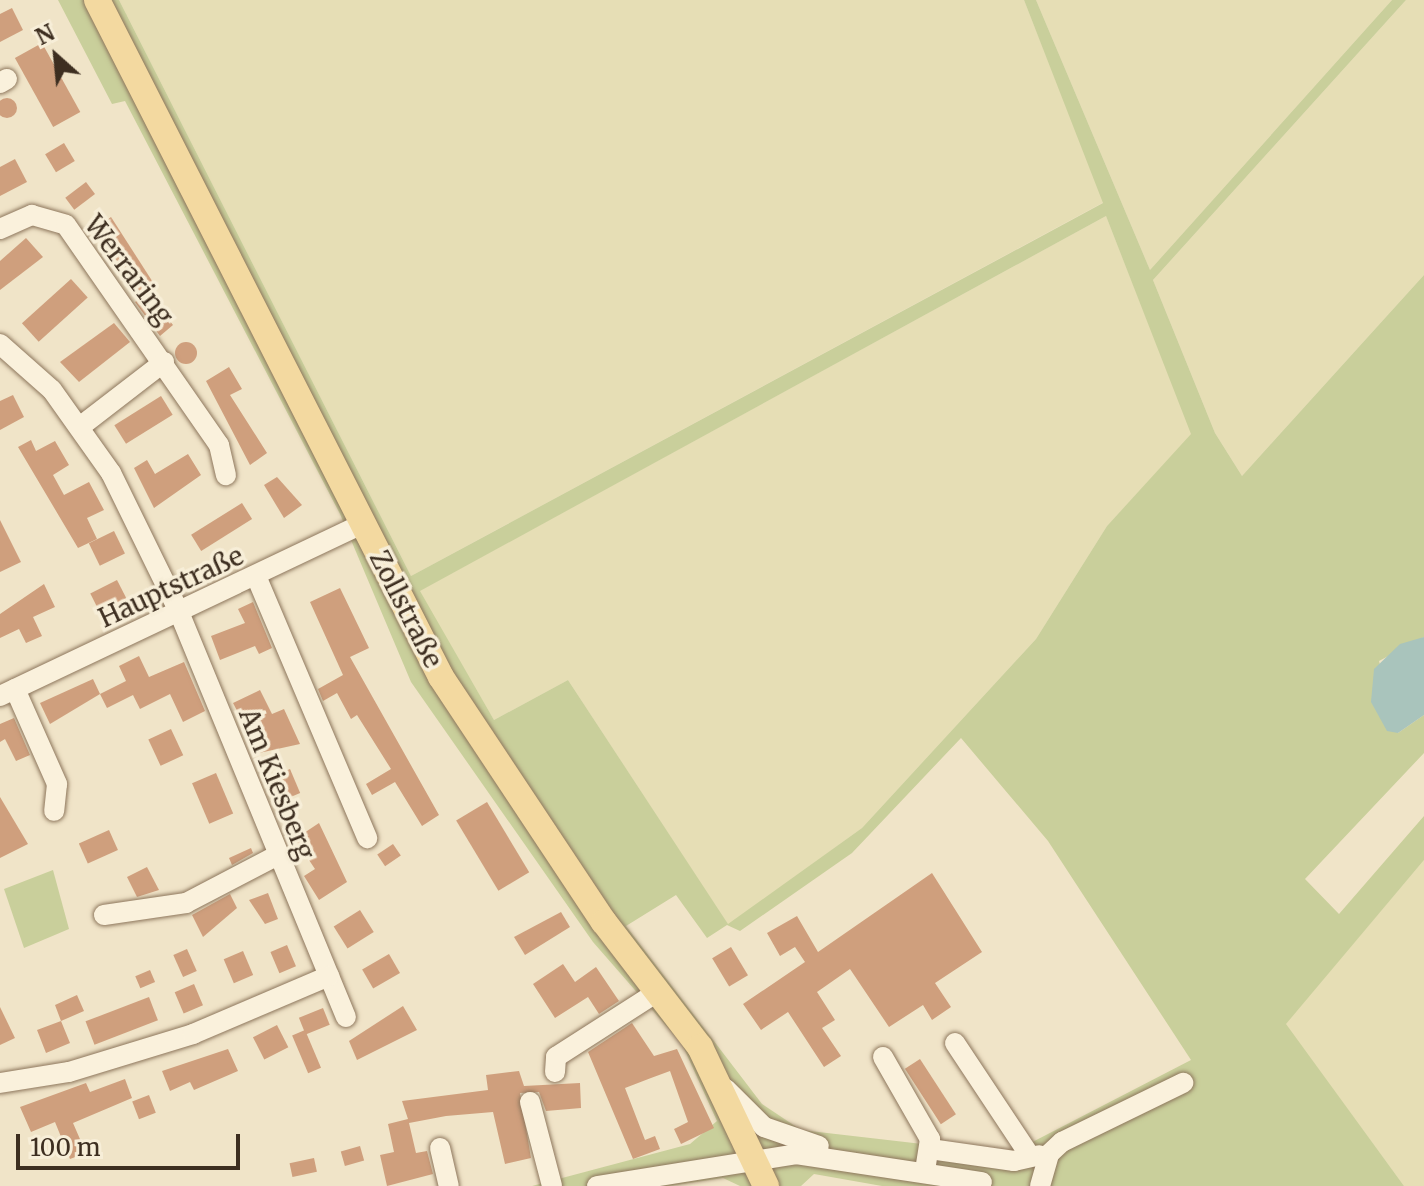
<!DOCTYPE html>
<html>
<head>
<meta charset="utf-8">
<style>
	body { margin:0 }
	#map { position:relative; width:1424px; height:1186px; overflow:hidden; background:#f0e4c8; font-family:Merriweather,serif }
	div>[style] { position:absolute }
	.farmland>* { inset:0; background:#e6deb5 }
	.green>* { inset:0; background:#c9cf9b }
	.water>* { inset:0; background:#a9c4bc }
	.building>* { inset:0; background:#cf9f7d; transform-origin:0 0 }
	.round { border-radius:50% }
	.roads { filter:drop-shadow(0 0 2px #8d765c) drop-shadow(0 0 2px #8d765c) }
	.minor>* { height:20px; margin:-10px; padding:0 10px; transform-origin:10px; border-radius:10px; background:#faf1dc }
	.major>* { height:26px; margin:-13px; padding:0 13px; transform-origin:13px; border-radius:13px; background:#f3d9a0 }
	span { translate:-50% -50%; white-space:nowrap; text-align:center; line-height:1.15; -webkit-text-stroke:7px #f7eed8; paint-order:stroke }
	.street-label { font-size:26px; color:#3d2e20 }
	.north { position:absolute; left:16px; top:16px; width:80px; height:80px; -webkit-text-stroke:6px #f7eed8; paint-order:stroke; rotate:333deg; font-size:22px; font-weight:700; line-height:32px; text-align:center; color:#3d2e20 }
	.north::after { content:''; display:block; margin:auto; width:28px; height:36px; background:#3d2e20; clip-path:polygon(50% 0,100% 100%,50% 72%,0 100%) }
	.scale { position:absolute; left:16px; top:1134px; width:224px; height:36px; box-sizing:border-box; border:4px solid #3d2e20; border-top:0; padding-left:10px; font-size:24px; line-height:28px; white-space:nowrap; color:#3d2e20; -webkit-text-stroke:6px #f7eed8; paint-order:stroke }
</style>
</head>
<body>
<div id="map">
	<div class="farmland">
		<i style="clip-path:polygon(119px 0,1024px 0,1104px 202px,411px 576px)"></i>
		<i style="clip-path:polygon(1036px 0,1392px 0,1150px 270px)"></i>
		<i style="clip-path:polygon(1406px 0,1424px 0,1424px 275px,1242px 476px,1215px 433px,1153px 280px)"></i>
		<i style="clip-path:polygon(1106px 216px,1192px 434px,1107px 526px,1036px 639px,862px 828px,728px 925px,568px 680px,494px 720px,419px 591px)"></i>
		<i style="clip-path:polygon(1424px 860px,1424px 1186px,1404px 1186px,1285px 1024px)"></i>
	</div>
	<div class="green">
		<i style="clip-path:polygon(evenodd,58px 0,119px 0,411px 576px,1103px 203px,1024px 0,1036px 0,1150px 270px,1392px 0,1406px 0,1153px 280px,1215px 433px,1242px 476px,1424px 275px,1424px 637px,1379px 661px,1398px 733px,1424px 715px,1424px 753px,1305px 879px,1339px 914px,1424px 816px,1424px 860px,1286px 1024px,1404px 1186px,882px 1186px,814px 1174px,801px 1186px,740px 1186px,723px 1178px,669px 1186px,532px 1186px,690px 1144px,717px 1121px,682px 1044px,593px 942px,411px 682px,340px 514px,125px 101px,112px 104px,58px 0,1106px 216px,1191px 434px,1107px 526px,1036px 639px,862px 828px,728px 924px,568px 680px,494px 720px,420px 591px,1106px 216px,58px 0,961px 738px,1048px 841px,1191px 1060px,1009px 1154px,801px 1130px,762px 1104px,626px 926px,676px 895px,707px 938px,727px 925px,740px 931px,852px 853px,961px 738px)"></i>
		<i style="clip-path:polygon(53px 870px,69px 929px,24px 948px,4px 889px)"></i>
	</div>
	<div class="water">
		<i style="clip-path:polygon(1424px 637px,1424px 715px,1398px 733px,1387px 731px,1371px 702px,1374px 669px,1400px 644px)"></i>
	</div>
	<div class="building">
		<i style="clip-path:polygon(12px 8px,23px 30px,0 42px,0 14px)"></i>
		<i style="left:42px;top:43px;width:79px;height:31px;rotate:61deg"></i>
		<i class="round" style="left:-3px;top:98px;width:20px;height:20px"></i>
		<i style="left:64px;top:143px;width:21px;height:22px;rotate:59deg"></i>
		<i style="clip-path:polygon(15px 159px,27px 182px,0 196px,0 167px)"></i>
		<i style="left:86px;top:182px;width:15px;height:26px;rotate:53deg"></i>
		<i style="clip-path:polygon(111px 217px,156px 287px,136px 297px,95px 229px)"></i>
		<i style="clip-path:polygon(26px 238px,43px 257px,0 290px,0 261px)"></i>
		<i style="left:71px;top:279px;width:25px;height:66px;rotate:48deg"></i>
		<i style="clip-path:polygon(144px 296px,156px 317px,163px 312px,173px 325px,160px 336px,135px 302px)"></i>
		<i style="clip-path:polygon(114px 323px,130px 342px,79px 382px,60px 362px)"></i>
		<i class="round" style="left:175px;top:342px;width:22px;height:22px"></i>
		<i style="clip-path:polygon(229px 367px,242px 389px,230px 395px,267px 453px,250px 465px,206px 381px)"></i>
		<i style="clip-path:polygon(13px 395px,24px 417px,0 430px,0 401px)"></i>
		<i style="left:161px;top:396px;width:22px;height:55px;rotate:58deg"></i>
		<i style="clip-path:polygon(31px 440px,36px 451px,55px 441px,69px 465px,53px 475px,64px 495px,89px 482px,104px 510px,87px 518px,97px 539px,78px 548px,18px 447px)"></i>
		<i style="clip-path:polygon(188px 454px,201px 475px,154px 508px,134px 468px,147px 460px,155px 474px)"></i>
		<i style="clip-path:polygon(277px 477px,302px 505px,284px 518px,264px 485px)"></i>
		<i style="left:242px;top:503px;width:19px;height:60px;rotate:58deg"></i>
		<i style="clip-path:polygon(0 520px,21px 562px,0 572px)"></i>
		<i style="left:114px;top:531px;width:25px;height:28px;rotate:64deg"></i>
		<i style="left:117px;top:580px;width:22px;height:30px;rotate:63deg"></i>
		<i style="clip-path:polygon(44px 584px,55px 607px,33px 617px,42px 636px,26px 643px,19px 629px,0 638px,0 614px)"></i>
		<i style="clip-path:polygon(340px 588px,369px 648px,350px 657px,439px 815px,422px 826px,395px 782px,372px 795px,366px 784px,391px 769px,357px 715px,351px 719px,337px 693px,323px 701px,318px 689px,343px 675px,310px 602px)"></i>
		<i style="clip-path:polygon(253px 602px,272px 648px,259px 654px,255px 646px,220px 660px,211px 636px,245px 623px,238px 609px)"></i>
		<i style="clip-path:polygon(139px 656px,149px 677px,184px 662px,205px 711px,183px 722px,170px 694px,140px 709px,133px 695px,107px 708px,100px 694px,126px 681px,119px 666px)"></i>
		<i style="clip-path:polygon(93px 679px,100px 694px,50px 724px,40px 703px)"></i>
		<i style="clip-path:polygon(260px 690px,272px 714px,284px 709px,300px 744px,259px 753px,233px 703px)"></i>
		<i style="clip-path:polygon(14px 718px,30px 755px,16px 761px,5px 739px,0 742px,0 724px)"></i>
		<i style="left:171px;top:729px;width:29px;height:25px;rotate:65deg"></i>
		<i style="left:290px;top:769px;width:26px;height:24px;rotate:67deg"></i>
		<i style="left:216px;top:773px;width:44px;height:26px;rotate:67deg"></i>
		<i style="clip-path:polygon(0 797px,28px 844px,0 858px)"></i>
		<i style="left:487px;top:802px;width:82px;height:36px;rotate:59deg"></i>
		<i style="clip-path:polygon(319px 823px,347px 882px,319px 900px,304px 876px,315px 869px,295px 839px)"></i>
		<i style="left:109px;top:830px;width:22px;height:33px;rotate:66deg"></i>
		<i style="left:393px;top:844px;width:14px;height:19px;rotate:56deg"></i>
		<i style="clip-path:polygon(251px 848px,253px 853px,232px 865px,229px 858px)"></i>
		<i style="clip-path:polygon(147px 867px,159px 890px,137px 897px,127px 877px)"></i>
		<i style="clip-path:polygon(932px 873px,982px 952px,935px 983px,951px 1007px,932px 1020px,923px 1005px,889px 1027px,850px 969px,817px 992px,835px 1020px,822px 1028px,841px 1056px,824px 1067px,788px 1012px,761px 1030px,743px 1004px,805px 962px,795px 947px,780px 956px,767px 933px,797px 916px,818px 952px)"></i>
		<i style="clip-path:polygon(268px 893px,278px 919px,265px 924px,249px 900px)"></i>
		<i style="clip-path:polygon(230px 894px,237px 908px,203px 937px,192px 915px)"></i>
		<i style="left:360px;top:910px;width:26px;height:31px;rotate:58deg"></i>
		<i style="clip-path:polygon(561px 912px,570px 927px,525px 955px,514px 937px)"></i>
		<i style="left:287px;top:945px;width:23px;height:18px;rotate:67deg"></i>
		<i style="left:731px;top:947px;width:33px;height:22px;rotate:59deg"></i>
		<i style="left:187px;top:949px;width:24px;height:15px;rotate:66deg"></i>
		<i style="left:243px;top:951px;width:26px;height:21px;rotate:67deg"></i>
		<i style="left:389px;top:954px;width:22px;height:31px;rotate:60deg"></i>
		<i style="clip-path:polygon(563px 964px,575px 982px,596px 967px,619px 1001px,599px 1014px,588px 997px,555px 1018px,533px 984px)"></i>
		<i style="left:150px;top:970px;width:13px;height:16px;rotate:67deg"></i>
		<i style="left:194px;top:984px;width:23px;height:21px;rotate:67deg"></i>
		<i style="clip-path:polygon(77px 995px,84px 1011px,61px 1021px,70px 1043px,46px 1053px,37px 1030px,61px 1021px,55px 1005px)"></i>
		<i style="left:149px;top:997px;width:25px;height:68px;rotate:69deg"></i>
		<i style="clip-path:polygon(403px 1006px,417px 1030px,357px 1060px,349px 1041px)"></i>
		<i style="clip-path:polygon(0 1007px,15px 1038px,0 1045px)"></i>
		<i style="left:323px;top:1008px;width:18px;height:26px;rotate:68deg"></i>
		<i style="clip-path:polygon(632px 1023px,654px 1056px,677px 1049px,714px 1128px,681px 1144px,674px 1129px,688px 1122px,670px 1071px,651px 1078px,625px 1088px,645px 1140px,655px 1136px,660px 1149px,633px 1159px,588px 1052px)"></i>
		<i style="left:277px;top:1025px;width:25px;height:27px;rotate:63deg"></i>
		<i style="left:305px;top:1030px;width:41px;height:14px;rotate:67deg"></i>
		<i style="clip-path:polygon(228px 1049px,238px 1071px,194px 1090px,190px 1082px,170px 1091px,162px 1071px)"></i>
		<i style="left:920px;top:1059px;width:66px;height:18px;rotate:57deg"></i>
		<i style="clip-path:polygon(519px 1071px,524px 1086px,580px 1083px,581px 1108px,546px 1111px,539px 1092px,520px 1093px,531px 1158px,505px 1164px,493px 1112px,446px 1116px,409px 1123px,416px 1153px,427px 1151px,433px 1174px,387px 1186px,380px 1155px,394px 1152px,388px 1124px,408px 1119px,402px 1101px,488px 1090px,486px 1075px)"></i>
		<i style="clip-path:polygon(125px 1079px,132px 1098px,73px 1123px,86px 1153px,70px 1159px,55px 1122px,31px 1132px,20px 1107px,86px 1083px,90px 1092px)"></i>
		<i style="left:149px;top:1095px;width:19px;height:18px;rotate:69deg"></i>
		<i style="left:360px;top:1146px;width:15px;height:20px;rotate:74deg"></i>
		<i style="left:314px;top:1158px;width:14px;height:25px;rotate:78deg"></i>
	</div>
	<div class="roads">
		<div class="minor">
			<i style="left:0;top:83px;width:8px;rotate:-30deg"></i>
			<i style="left:0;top:229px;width:35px;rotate:-24deg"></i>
			<i style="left:32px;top:215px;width:35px;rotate:16deg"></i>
			<i style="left:66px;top:225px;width:268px;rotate:55.2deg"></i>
			<i style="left:219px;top:445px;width:31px;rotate:77deg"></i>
			<i style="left:0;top:344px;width:69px;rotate:41.5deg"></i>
			<i style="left:52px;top:390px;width:102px;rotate:54.6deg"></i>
			<i style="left:111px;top:473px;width:155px;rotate:63.9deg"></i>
			<i style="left:179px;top:612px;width:438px;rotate:67.6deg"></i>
			<i style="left:81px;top:426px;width:105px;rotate:-37.6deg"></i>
			<i style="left:256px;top:576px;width:285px;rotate:67deg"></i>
			<i style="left:15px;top:689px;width:104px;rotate:66.1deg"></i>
			<i style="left:57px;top:784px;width:27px;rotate:96deg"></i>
			<i style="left:0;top:696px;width:402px;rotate:-25.4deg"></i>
			<i style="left:104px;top:915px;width:83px;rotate:-8.3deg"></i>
			<i style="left:186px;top:903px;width:104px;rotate:-27.6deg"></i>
			<i style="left:955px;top:1043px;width:132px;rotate:56.4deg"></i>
			<i style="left:883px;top:1057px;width:95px;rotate:60.2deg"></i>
			<i style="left:930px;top:1139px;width:33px;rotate:99deg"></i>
			<i style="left:555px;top:1072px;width:15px;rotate:-86deg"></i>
			<i style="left:556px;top:1057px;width:122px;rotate:-32.7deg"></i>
			<i style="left:0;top:1083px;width:70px;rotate:-9.1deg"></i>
			<i style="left:69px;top:1072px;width:130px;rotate:-17deg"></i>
			<i style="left:193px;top:1034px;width:148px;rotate:-23.1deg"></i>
			<i style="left:726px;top:1089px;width:54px;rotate:45deg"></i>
			<i style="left:764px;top:1127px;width:58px;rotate:19.1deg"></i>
			<i style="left:530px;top:1102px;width:87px;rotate:75.3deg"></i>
			<i style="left:440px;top:1148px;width:39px;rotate:77deg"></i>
			<i style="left:930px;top:1149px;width:85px;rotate:8.1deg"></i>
			<i style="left:1014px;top:1161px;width:26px;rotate:-13deg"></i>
			<i style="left:597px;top:1186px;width:202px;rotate:-9.1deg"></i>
			<i style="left:796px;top:1154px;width:188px;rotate:8.6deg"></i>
			<i style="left:1040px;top:1186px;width:33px;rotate:-74deg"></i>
			<i style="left:1049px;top:1154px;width:18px;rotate:-43deg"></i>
			<i style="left:1062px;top:1142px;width:135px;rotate:-26deg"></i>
		</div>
		<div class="major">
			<i style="left:97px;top:0;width:759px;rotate:63.06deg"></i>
			<i style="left:441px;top:677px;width:294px;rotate:56.4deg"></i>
			<i style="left:604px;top:922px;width:158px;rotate:52.5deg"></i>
			<i style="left:700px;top:1047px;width:154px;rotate:64.6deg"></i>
		</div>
	</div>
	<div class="street-label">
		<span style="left:129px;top:270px;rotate:53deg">Werraring</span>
		<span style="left:171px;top:587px;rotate:-25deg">Hauptstraße</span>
		<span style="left:406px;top:609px;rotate:63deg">Zollstraße</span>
		<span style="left:277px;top:784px;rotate:68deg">Am Kiesberg</span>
	</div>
	<div class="north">N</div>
	<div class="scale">100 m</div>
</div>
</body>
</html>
